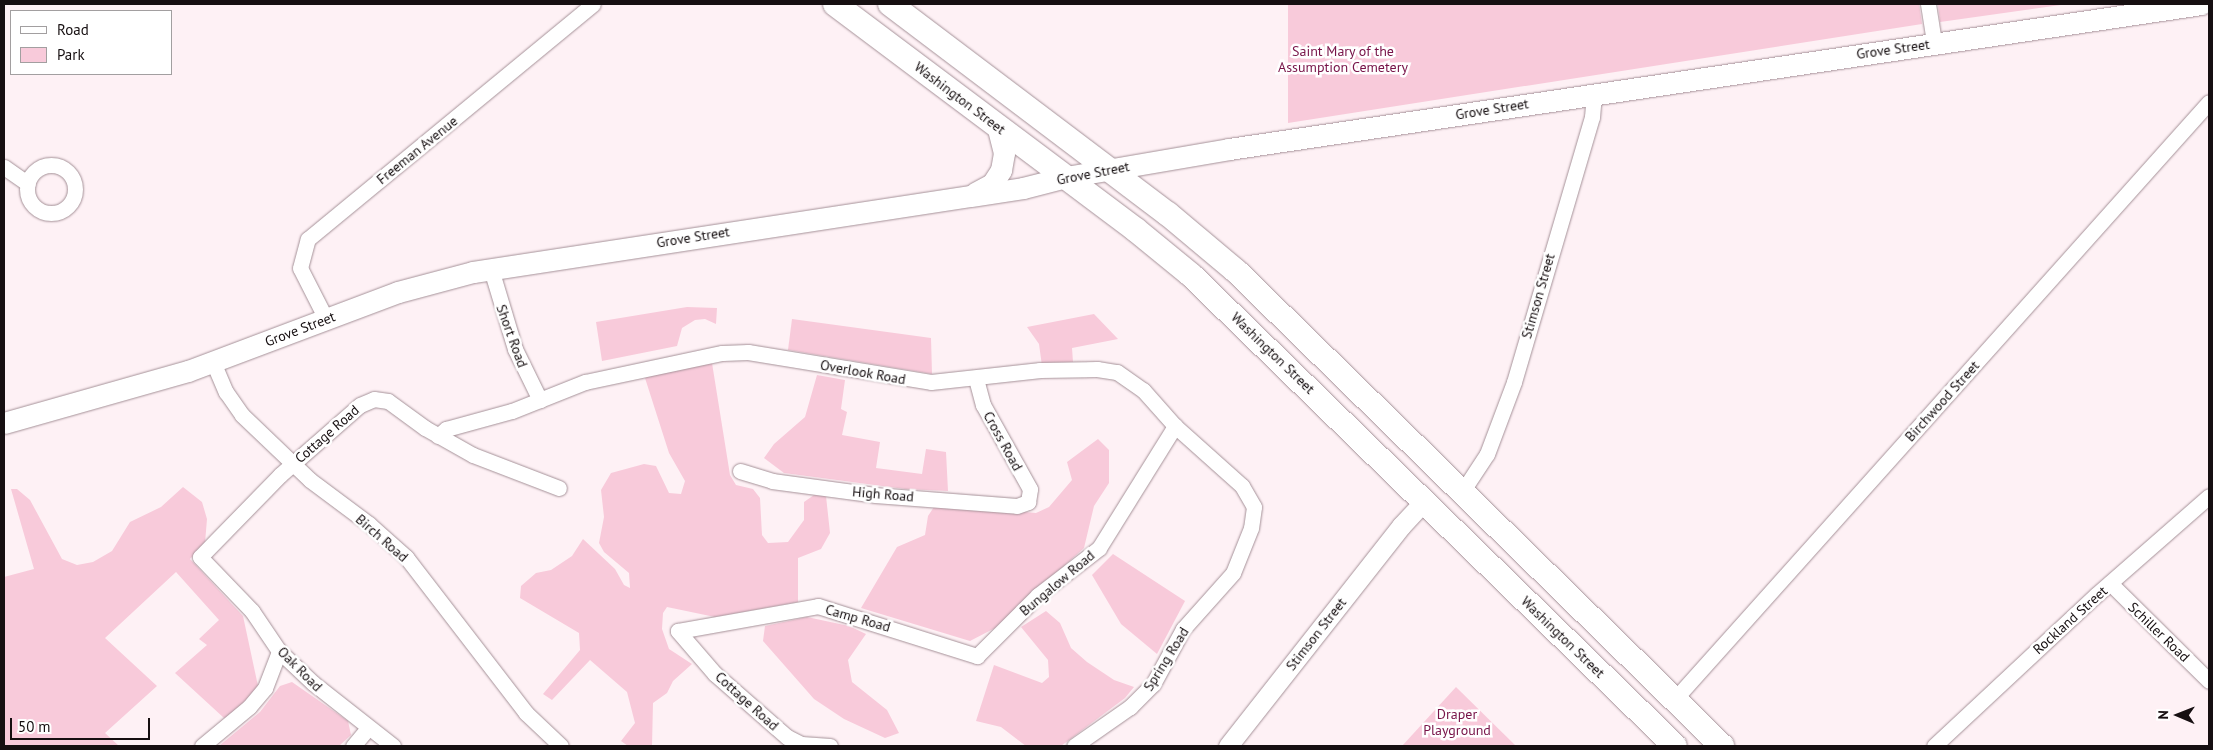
<!DOCTYPE html>
<html>
<head>
<meta charset="utf-8">
<style>
	body { margin:0 }
	#map { position:relative; width:2213px; height:750px; overflow:hidden; background:#fef1f5; font-family:"PT Sans",sans-serif }
	div>[style] { position:absolute }
	.green>* { inset:0; background:#f8cada }
	.roads { filter:drop-shadow(0 0 1px #a59198) drop-shadow(0 0 1px #a59198) }
	.minor>* { height:15px; margin:-7.5px; padding:0 7.5px; transform-origin:7.5px; border-radius:7.5px; background:#fff }
	.minor>.ring { margin:-7.5px; padding:0; box-sizing:content-box; background:none; border:15px solid #fff; border-radius:50% }
	.tertiary>* { height:19px; margin:-9.5px; padding:0 9.5px; transform-origin:9.5px; border-radius:9.5px; background:#fff }
	.secondary>* { height:21px; margin:-10.5px; padding:0 10.5px; transform-origin:10.5px; border-radius:10.5px; background:#fff }
	.primary>* { height:24px; margin:-12px; padding:0 12px; transform-origin:12px; border-radius:12px; background:#fff }
	span { translate:-50% -50%; white-space:nowrap; text-align:center; line-height:1.15; -webkit-text-stroke:5px #fff; paint-order:stroke }
	.street-label { font-size:14px; color:#160f11 }
	.park-label { font-size:14px; color:#771348 }
	.frame { position:absolute; inset:0; border:5px solid #160f11; pointer-events:none }
	.legend { position:absolute; left:10px; top:10px; width:162px; height:65px; box-sizing:border-box; background:#fff; border:1px solid #a29fa0; margin:0; padding:6px 9px; list-style:none; font-size:15px; color:#160f11 }
	.legend li { display:flex; align-items:center; gap:10px; height:25px }
	.legend b { width:25px; border:1px solid #a29fa0 }
	.north { position:absolute; left:2153px; top:690px; width:50px; height:50px; -webkit-text-stroke:4px #fff; paint-order:stroke; rotate:271deg; font-size:14px; font-weight:700; line-height:20px; text-align:center; color:#160f11 }
	.north::after { content:''; display:block; margin:auto; width:18px; height:22px; background:#160f11; clip-path:polygon(50% 0,100% 100%,50% 72%,0 100%) }
	.scale { position:absolute; left:10px; top:718px; width:140px; height:22px; box-sizing:border-box; border:2px solid #160f11; border-top:0; padding-left:6px; font-size:15px; line-height:18px; white-space:nowrap; color:#160f11; -webkit-text-stroke:4px #fff; paint-order:stroke }
</style>
</head>
<body>
<div id="map">
	<div class="green">
		<i style="clip-path:polygon(1288px 4px,1919px 4px,1922px 24px,1288px 123px)"></i>
		<i style="clip-path:polygon(1938px 4px,2068px 4px,1940px 22px)"></i>
		<i style="clip-path:polygon(687px 307px,717px 308px,716px 324px,705px 319px,695px 320px,682px 328px,677px 346px,602px 361px,596px 322px)"></i>
		<i style="clip-path:polygon(1094px 314px,1118px 339px,1072px 348px,1073px 362px,1042px 366px,1039px 344px,1027px 327px)"></i>
		<i style="clip-path:polygon(792px 319px,931px 338px,932px 374px,788px 350px)"></i>
		<i style="clip-path:polygon(707px 360px,712px 363px,730px 475px,736px 485px,753px 489px,760px 498px,762px 535px,768px 543px,788px 542px,804px 520px,804px 502px,814px 495px,826px 496px,830px 533px,821px 549px,798px 558px,798px 602px,715px 617px,667px 607px,663px 613px,662px 629px,669px 649px,692px 664px,673px 681px,667px 693px,653px 703px,652px 746px,628px 746px,621px 741px,635px 723px,627px 692px,590px 660px,552px 700px,543px 694px,580px 650px,579px 633px,520px 598px,521px 586px,536px 573px,551px 570px,572px 556px,583px 539px,615px 569px,624px 585px,630px 588px,629px 573px,604px 552px,599px 543px,604px 517px,601px 490px,611px 473px,644px 464px,656px 466px,669px 493px,681px 494px,685px 481px,669px 453px,645px 378px,652px 373px)"></i>
		<i style="clip-path:polygon(817px 375px,845px 380px,841px 409px,847px 412px,842px 435px,880px 442px,876px 468px,922px 474px,926px 449px,946px 452px,948px 491px,905px 489px,784px 473px,764px 458px,774px 444px,805px 417px)"></i>
		<i style="clip-path:polygon(1098px 439px,1109px 450px,1109px 483px,1094px 506px,1084px 548px,995px 628px,970px 641px,861px 608px,897px 547px,925px 535px,928px 516px,936px 504px,1036px 513px,1049px 507px,1072px 480px,1067px 462px)"></i>
		<i style="clip-path:polygon(183px 487px,202px 502px,207px 519px,205px 543px,190px 559px,243px 616px,258px 686px,234px 714px,224px 718px,175px 673px,207px 645px,199px 639px,219px 620px,176px 572px,105px 638px,157px 686px,105px 733px,119px 746px,4px 746px,4px 577px,34px 569px,11px 489px,17px 489px,30px 500px,62px 559px,77px 565px,93px 562px,112px 551px,130px 522px,161px 507px)"></i>
		<i style="clip-path:polygon(1113px 554px,1185px 601px,1157px 654px,1121px 624px,1092px 575px)"></i>
		<i style="clip-path:polygon(1046px 611px,1060px 623px,1071px 648px,1087px 662px,1114px 680px,1134px 687px,1125px 698px,1061px 746px,1026px 746px,1001px 727px,976px 721px,994px 665px,1042px 683px,1049px 677px,1048px 660px,1021px 627px)"></i>
		<i style="clip-path:polygon(807px 617px,849px 626px,866px 634px,848px 660px,852px 682px,887px 710px,899px 733px,885px 738px,844px 719px,814px 699px,763px 641px,765px 626px)"></i>
		<i style="clip-path:polygon(292px 682px,348px 721px,351px 735px,339px 746px,219px 746px,260px 712px,280px 686px)"></i>
		<i style="clip-path:polygon(1456px 687px,1516px 746px,1402px 746px)"></i>
	</div>
	<div class="roads">
		<div class="minor">
			<i style="left:1928px;top:4px;width:39px;rotate:81deg"></i>
			<i class="ring" style="left:27px;top:165px;width:33px;height:33px"></i>
			<i style="left:4px;top:167px;width:29px;rotate:35deg"></i>
			<i style="left:491px;top:269px;width:84px;rotate:73.3deg"></i>
			<i style="left:515px;top:349px;width:57px;rotate:63.9deg"></i>
			<i style="left:326px;top:319px;width:57px;rotate:-117deg"></i>
			<i style="left:300px;top:268px;width:30px;rotate:-75deg"></i>
			<i style="left:308px;top:239px;width:369px;rotate:-39.5deg"></i>
			<i style="left:213px;top:362px;width:33px;rotate:67deg"></i>
			<i style="left:226px;top:392px;width:28px;rotate:55deg"></i>
			<i style="left:242px;top:415px;width:94px;rotate:43.7deg"></i>
			<i style="left:310px;top:480px;width:74px;rotate:36.7deg"></i>
			<i style="left:369px;top:524px;width:50px;rotate:41.7deg"></i>
			<i style="left:406px;top:557px;width:197px;rotate:52.4deg"></i>
			<i style="left:526px;top:713px;width:48px;rotate:43.3deg"></i>
			<i style="left:438px;top:436px;width:11px;rotate:-41deg"></i>
			<i style="left:446px;top:429px;width:68px;rotate:-15.3deg"></i>
			<i style="left:512px;top:411px;width:79px;rotate:-21.7deg"></i>
			<i style="left:585px;top:382px;width:140px;rotate:-12deg"></i>
			<i style="left:722px;top:353px;width:26px;rotate:-2deg"></i>
			<i style="left:748px;top:352px;width:185px;rotate:9.3deg"></i>
			<i style="left:931px;top:382px;width:110px;rotate:-6.3deg"></i>
			<i style="left:1040px;top:370px;width:57px;rotate:-1deg"></i>
			<i style="left:1097px;top:369px;width:20px;rotate:9deg"></i>
			<i style="left:1117px;top:372px;width:32px;rotate:35deg"></i>
			<i style="left:1143px;top:390px;width:48px;rotate:48.4deg"></i>
			<i style="left:1175px;top:426px;width:90px;rotate:41.8deg"></i>
			<i style="left:1242px;top:486px;width:24px;rotate:60deg"></i>
			<i style="left:1254px;top:507px;width:21px;rotate:98deg"></i>
			<i style="left:1251px;top:528px;width:48px;rotate:111.8deg"></i>
			<i style="left:1233px;top:573px;width:75px;rotate:131.8deg"></i>
			<i style="left:1183px;top:629px;width:63px;rotate:118.6deg"></i>
			<i style="left:1153px;top:684px;width:33px;rotate:135deg"></i>
			<i style="left:1130px;top:707px;width:68px;rotate:145.1deg"></i>
			<i style="left:740px;top:471px;width:34px;rotate:17deg"></i>
			<i style="left:772px;top:481px;width:104px;rotate:7.7deg"></i>
			<i style="left:875px;top:495px;width:142px;rotate:4.4deg"></i>
			<i style="left:1017px;top:506px;width:12px;rotate:-20deg"></i>
			<i style="left:1028px;top:502px;width:13px;rotate:-81deg"></i>
			<i style="left:1030px;top:489px;width:96px;rotate:-119.2deg"></i>
			<i style="left:983px;top:405px;width:27px;rotate:-105deg"></i>
			<i style="left:1462px;top:492px;width:45px;rotate:-56.7deg"></i>
			<i style="left:1487px;top:454px;width:77px;rotate:-69.4deg"></i>
			<i style="left:1514px;top:382px;width:276px;rotate:-73.6deg"></i>
			<i style="left:1592px;top:117px;width:24px;rotate:-85deg"></i>
			<i style="left:2110px;top:583px;width:139px;rotate:44.7deg"></i>
			<i style="left:1674px;top:700px;width:802px;rotate:-48.18deg"></i>
			<i style="left:202px;top:746px;width:61px;rotate:-39.7deg"></i>
			<i style="left:249px;top:707px;width:25px;rotate:-50deg"></i>
			<i style="left:265px;top:688px;width:40px;rotate:-69deg"></i>
			<i style="left:353px;top:746px;width:23px;rotate:-50deg"></i>
			<i style="left:393px;top:746px;width:102px;rotate:-141.8deg"></i>
			<i style="left:313px;top:683px;width:47px;rotate:-136.7deg"></i>
			<i style="left:279px;top:651px;width:48px;rotate:-124deg"></i>
			<i style="left:252px;top:611px;width:75px;rotate:-133.9deg"></i>
			<i style="left:200px;top:557px;width:115px;rotate:-45.7deg"></i>
			<i style="left:280px;top:475px;width:106px;rotate:-41.2deg"></i>
			<i style="left:360px;top:405px;width:15px;rotate:-23deg"></i>
			<i style="left:374px;top:399px;width:14px;rotate:8deg"></i>
			<i style="left:388px;top:401px;width:46px;rotate:36.1deg"></i>
			<i style="left:425px;top:428px;width:55px;rotate:29.4deg"></i>
			<i style="left:473px;top:455px;width:92px;rotate:21deg"></i>
			<i style="left:830px;top:746px;width:29px;rotate:-176deg"></i>
			<i style="left:801px;top:744px;width:16px;rotate:-153deg"></i>
			<i style="left:787px;top:737px;width:96px;rotate:-138.8deg"></i>
			<i style="left:715px;top:674px;width:57px;rotate:-130.7deg"></i>
			<i style="left:678px;top:631px;width:142px;rotate:-10.1deg"></i>
			<i style="left:818px;top:606px;width:167px;rotate:17.5deg"></i>
			<i style="left:977px;top:656px;width:86px;rotate:-45deg"></i>
			<i style="left:1038px;top:595px;width:77px;rotate:-37.6deg"></i>
			<i style="left:1099px;top:548px;width:144px;rotate:-58.1deg"></i>
			<i style="left:1934px;top:746px;width:221px;rotate:-43deg"></i>
			<i style="left:2096px;top:595px;width:150px;rotate:-41.2deg"></i>
		</div>
		<div class="tertiary">
			<i style="left:1228px;top:746px;width:280px;rotate:-51.8deg"></i>
			<i style="left:1401px;top:526px;width:34px;rotate:-47deg"></i>
		</div>
		<div class="secondary">
			<i style="left:975px;top:193px;width:19px;rotate:-28deg"></i>
			<i style="left:992px;top:184px;width:17px;rotate:-57deg"></i>
			<i style="left:1001px;top:170px;width:17px;rotate:-80deg"></i>
			<i style="left:1004px;top:153px;width:29px;rotate:-104deg"></i>
			<i style="left:4px;top:423px;width:191px;rotate:-15.8deg"></i>
			<i style="left:188px;top:371px;width:224px;rotate:-20.6deg"></i>
			<i style="left:398px;top:292px;width:78px;rotate:-14.9deg"></i>
			<i style="left:473px;top:272px;width:556px;rotate:-8.68deg"></i>
			<i style="left:1023px;top:188px;width:44px;rotate:-14.3deg"></i>
			<i style="left:1066px;top:177px;width:165px;rotate:-9.7deg"></i>
			<i style="left:1229px;top:149px;width:983px;rotate:-8.48deg"></i>
		</div>
		<div class="primary">
			<i style="left:835px;top:4px;width:376px;rotate:36.9deg"></i>
			<i style="left:1136px;top:230px;width:71px;rotate:39.3deg"></i>
			<i style="left:1191px;top:275px;width:675px;rotate:44.22deg"></i>
			<i style="left:890px;top:4px;width:348px;rotate:37.1deg"></i>
			<i style="left:1168px;top:214px;width:89px;rotate:40deg"></i>
			<i style="left:1236px;top:271px;width:680px;rotate:44.34deg"></i>
		</div>
	</div>
	<div class="street-label">
		<span style="left:1893px;top:49px;rotate:-8deg">Grove Street</span>
		<span style="left:960px;top:98px;rotate:37deg">Washington Street</span>
		<span style="left:1492px;top:109px;rotate:-9deg">Grove Street</span>
		<span style="left:417px;top:150px;rotate:-39deg">Freeman Avenue</span>
		<span style="left:1093px;top:173px;rotate:-11deg">Grove Street</span>
		<span style="left:693px;top:237px;rotate:-9deg">Grove Street</span>
		<span style="left:1538px;top:296px;rotate:-74deg">Stimson Street</span>
		<span style="left:300px;top:329px;rotate:-21deg">Grove Street</span>
		<span style="left:512px;top:336px;rotate:70deg">Short Road</span>
		<span style="left:1273px;top:353px;rotate:44deg">Washington Street</span>
		<span style="left:863px;top:372px;rotate:10deg">Overlook Road</span>
		<span style="left:1942px;top:401px;rotate:-48deg">Birchwood Street</span>
		<span style="left:327px;top:434px;rotate:-41deg">Cottage Road</span>
		<span style="left:1003px;top:441px;rotate:61deg">Cross Road</span>
		<span style="left:883px;top:494px;rotate:5deg">High Road</span>
		<span style="left:382px;top:538px;rotate:41deg">Birch Road</span>
		<span style="left:1057px;top:583px;rotate:-40deg">Bungalow Road</span>
		<span style="left:858px;top:618px;rotate:16deg">Camp Road</span>
		<span style="left:2070px;top:620px;rotate:-42deg">Rockland Street</span>
		<span style="left:2159px;top:632px;rotate:44deg">Schiller Road</span>
		<span style="left:1316px;top:634px;rotate:-52deg">Stimson Street</span>
		<span style="left:1563px;top:637px;rotate:44deg">Washington Street</span>
		<span style="left:1166px;top:659px;rotate:-58deg">Spring Road</span>
		<span style="left:300px;top:669px;rotate:45deg">Oak Road</span>
		<span style="left:747px;top:701px;rotate:42deg">Cottage Road</span>
	</div>
	<div class="park-label">
		<span style="left:1343px;top:59px">Saint Mary of the<br>Assumption Cemetery</span>
		<span style="left:1457px;top:722px">Draper<br>Playground</span>
	</div>
	<div class="frame"></div>
	<ul class="legend">
	<li><b style="height:6px;background:#fff"></b>Road</li>
	<li><b style="height:14px;background:#f8cada"></b>Park</li>
	</ul>
	<div class="north">N</div>
	<div class="scale">50 m</div>
</div>
</body>
</html>
